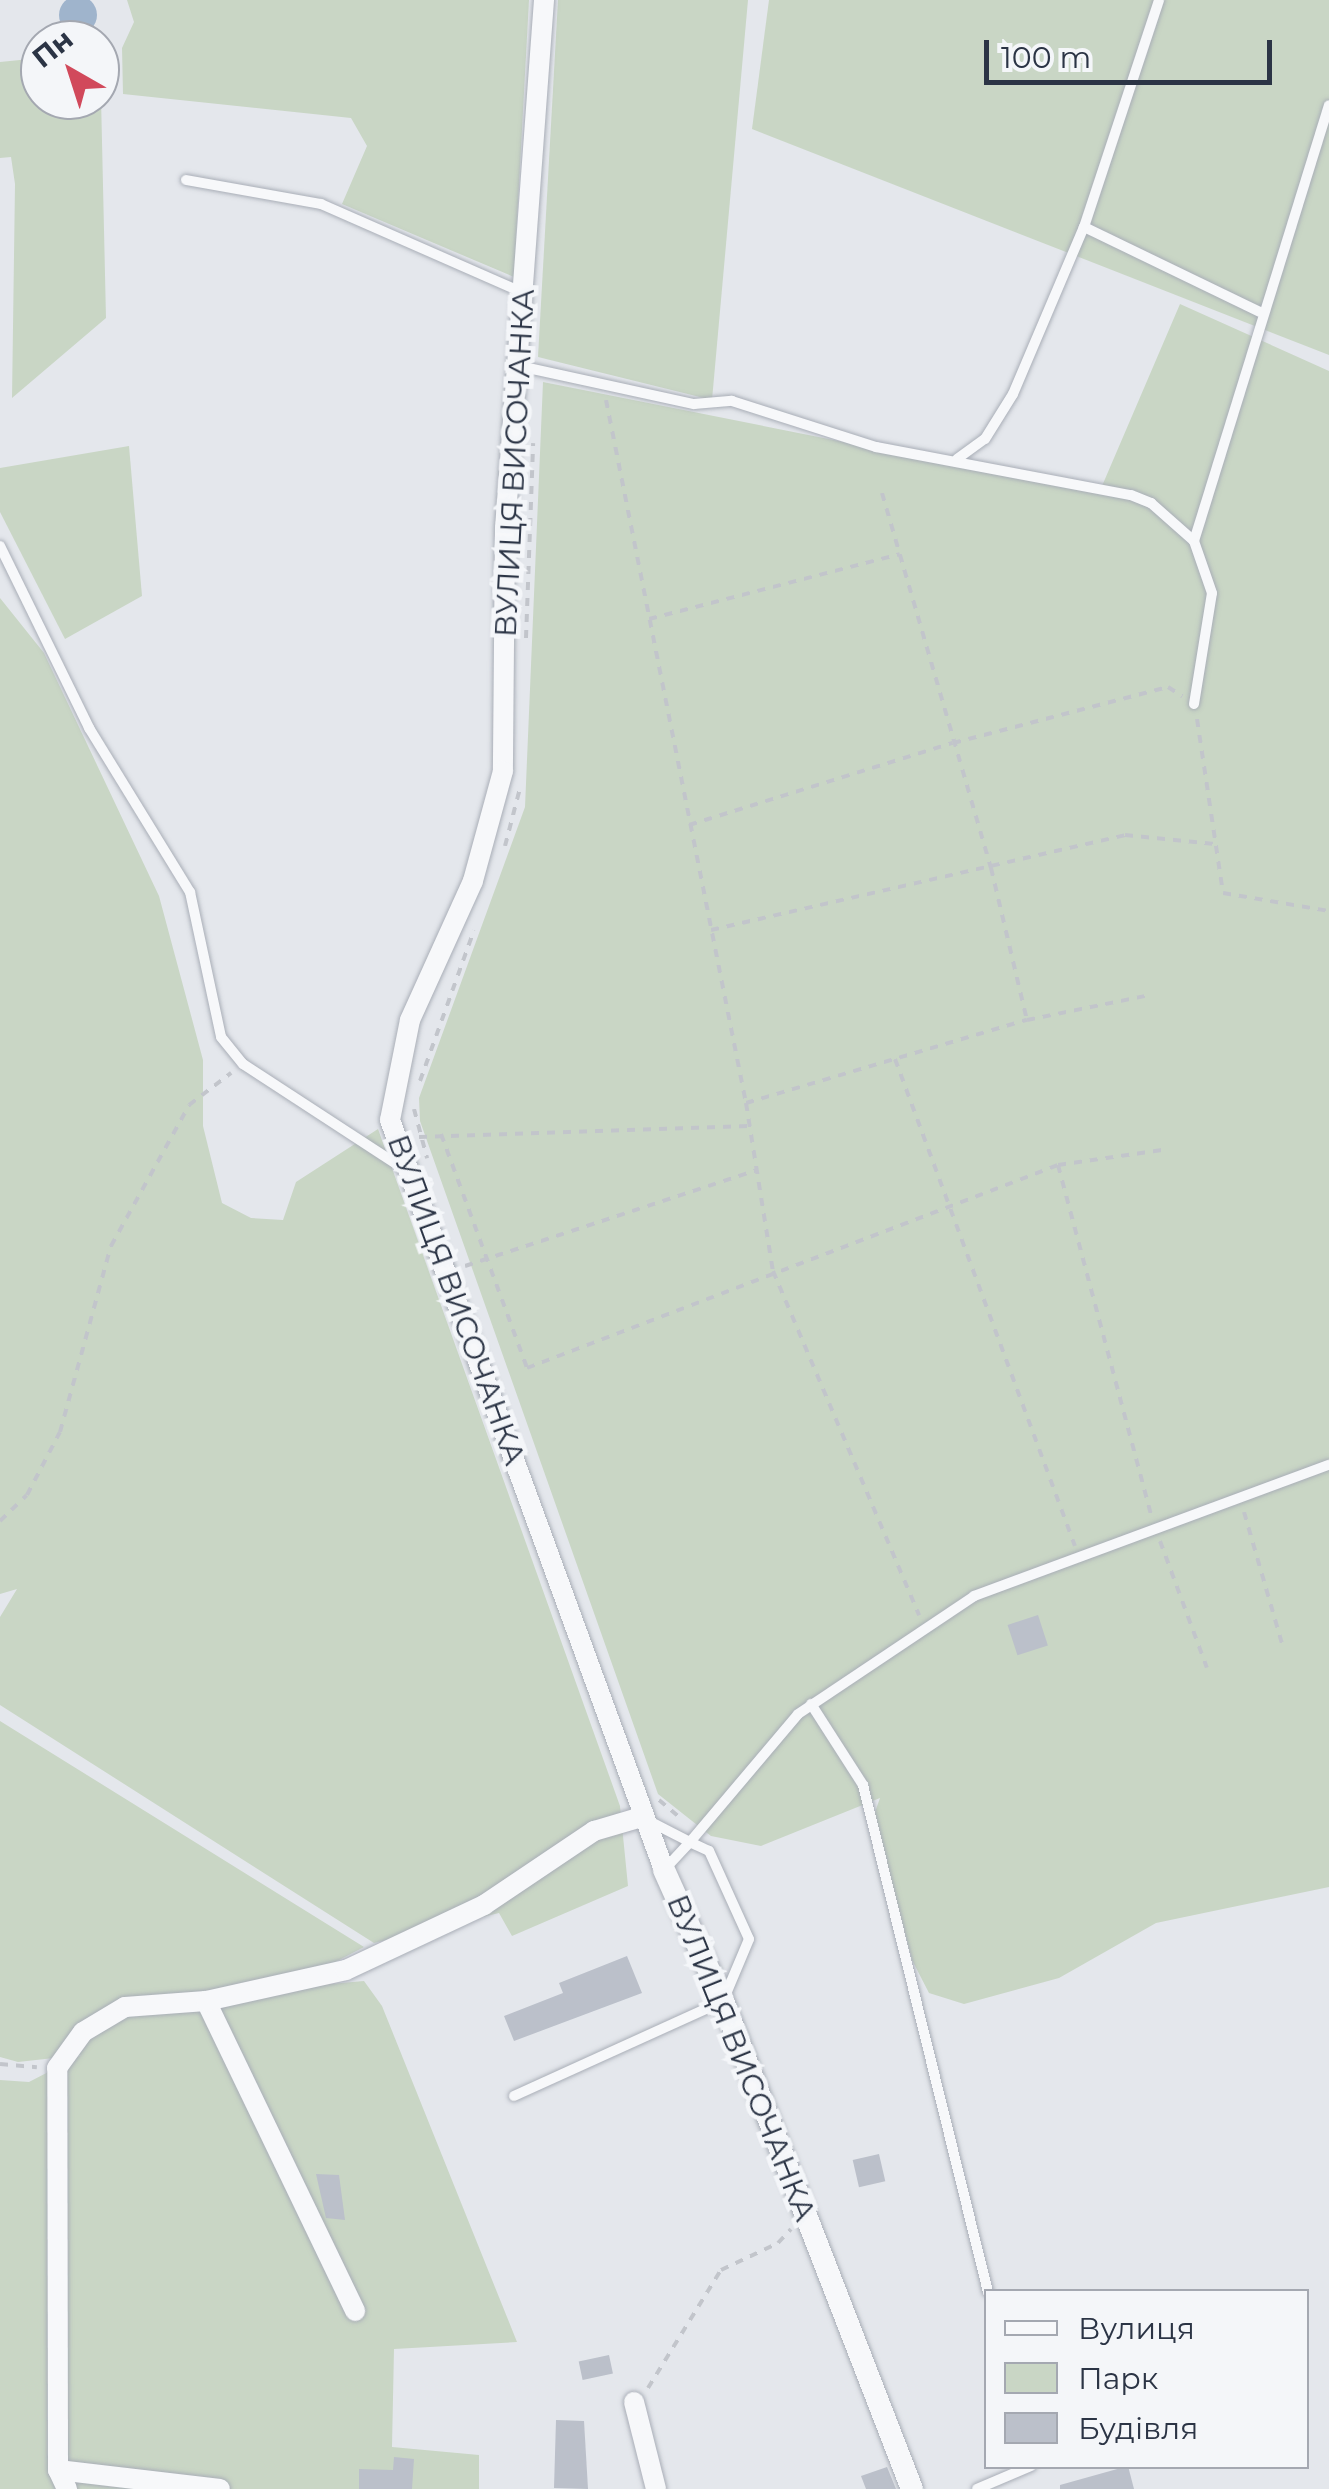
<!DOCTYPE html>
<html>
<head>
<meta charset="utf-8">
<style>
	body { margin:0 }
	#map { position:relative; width:1329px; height:2489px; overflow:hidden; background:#e4e7ec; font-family:Montserrat,sans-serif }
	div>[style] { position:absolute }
	.green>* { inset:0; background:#c9d6c5 }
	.water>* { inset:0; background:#9fb4cc }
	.round { border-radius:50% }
	.building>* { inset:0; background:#bbc0ca; transform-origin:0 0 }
	.path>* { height:4px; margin-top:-2px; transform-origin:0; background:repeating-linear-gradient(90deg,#c2c5cb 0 8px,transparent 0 16px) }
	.roads { filter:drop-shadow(0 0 2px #a9aeb7) drop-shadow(0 0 2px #a9aeb7) }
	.service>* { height:10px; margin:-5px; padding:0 5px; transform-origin:5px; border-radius:5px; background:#f7f8fa }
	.minor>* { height:20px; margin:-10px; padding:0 10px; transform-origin:10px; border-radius:10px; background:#f7f8fa }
	.tertiary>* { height:22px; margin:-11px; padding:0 11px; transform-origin:11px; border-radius:11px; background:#f7f8fa }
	span { translate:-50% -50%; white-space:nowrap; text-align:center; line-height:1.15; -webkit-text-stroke:9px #f4f6f9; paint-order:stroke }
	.street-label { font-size:30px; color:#2b3445 }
	.legend { position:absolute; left:984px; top:2289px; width:325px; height:180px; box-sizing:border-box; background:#f4f6f9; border:2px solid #a4a8b1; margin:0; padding:12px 18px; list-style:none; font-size:30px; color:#2b3445 }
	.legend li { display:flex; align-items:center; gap:20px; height:50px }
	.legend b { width:50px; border:2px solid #a4a8b1 }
	.north { position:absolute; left:20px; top:20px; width:100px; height:100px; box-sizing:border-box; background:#f4f6f9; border:2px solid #a4a8b1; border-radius:50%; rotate:321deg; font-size:28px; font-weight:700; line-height:40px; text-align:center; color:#2b3445 }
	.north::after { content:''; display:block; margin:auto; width:35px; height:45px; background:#d1495b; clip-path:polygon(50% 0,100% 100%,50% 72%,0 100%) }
	.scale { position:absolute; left:984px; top:40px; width:288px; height:45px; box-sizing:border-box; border:5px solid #2b3445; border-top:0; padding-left:12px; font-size:30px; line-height:35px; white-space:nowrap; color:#2b3445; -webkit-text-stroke:8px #f4f6f9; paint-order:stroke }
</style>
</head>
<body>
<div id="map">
	<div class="green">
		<i style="clip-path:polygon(127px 0,529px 0,514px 277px,342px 204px,367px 146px,351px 118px,123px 94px,122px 48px,134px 22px)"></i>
		<i style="clip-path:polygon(558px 0,748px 0,712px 400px,538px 357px)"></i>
		<i style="clip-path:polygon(769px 0,1329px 0,1329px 355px,752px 129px)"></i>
		<i style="clip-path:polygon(100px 53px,106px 318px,12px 398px,15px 184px,11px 157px,0 158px,0 62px,40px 58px,40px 100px,100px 100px)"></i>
		<i style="clip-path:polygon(1180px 304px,1329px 371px,1329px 1887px,1156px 1923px,1059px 1978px,964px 2004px,929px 1993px,912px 1960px,874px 1815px,880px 1798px,761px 1846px,711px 1836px,658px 1794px,420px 1121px,419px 1098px,525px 807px,543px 382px,1099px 493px)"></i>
		<i style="clip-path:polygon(129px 446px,142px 596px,65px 639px,0 512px,0 468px)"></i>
		<i style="clip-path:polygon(0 598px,44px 653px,159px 896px,203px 1060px,203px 1126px,222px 1203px,251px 1218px,283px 1220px,296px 1182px,378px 1129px,620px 1806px,628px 1886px,512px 1936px,499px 1913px,374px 1943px,0 1705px,0 1617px,17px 1589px,0 1594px)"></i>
		<i style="clip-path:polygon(0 1721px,364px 1947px,316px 1972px,216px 1994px,364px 1981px,382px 2006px,517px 2342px,394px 2349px,392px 2447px,479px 2455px,479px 2489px,0 2489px,0 2080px,29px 2082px,81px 2055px,18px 2062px,0 2057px)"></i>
	</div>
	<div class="water">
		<i class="round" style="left:59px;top:-4px;width:38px;height:38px"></i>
	</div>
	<div class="building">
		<i style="left:1038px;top:1615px;width:32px;height:32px;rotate:72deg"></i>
		<i style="clip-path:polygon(627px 1956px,642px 1993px,514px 2041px,504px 2016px,563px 1993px,559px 1983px)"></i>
		<i style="left:879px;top:2154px;width:28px;height:27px;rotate:77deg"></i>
		<i style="clip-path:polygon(316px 2174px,339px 2175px,345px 2220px,326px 2218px)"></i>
		<i style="left:609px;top:2355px;width:19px;height:31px;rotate:78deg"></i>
		<i style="clip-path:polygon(556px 2420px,584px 2421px,588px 2489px,554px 2488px)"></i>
		<i style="clip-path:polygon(394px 2457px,414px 2459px,412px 2489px,359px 2489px,359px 2469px,393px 2470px)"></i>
		<i style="clip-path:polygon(1128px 2466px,1134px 2489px,1060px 2489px,1060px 2485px)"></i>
		<i style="clip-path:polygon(887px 2467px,896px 2489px,866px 2489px,861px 2476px)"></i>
	</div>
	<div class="path">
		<i style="left:606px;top:400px;width:717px;rotate:78.74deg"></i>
		<i style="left:746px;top:1103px;width:170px;rotate:80.9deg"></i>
		<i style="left:773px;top:1271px;width:374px;rotate:67deg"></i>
		<i style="left:882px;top:493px;width:391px;rotate:73.8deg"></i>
		<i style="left:991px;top:868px;width:156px;rotate:76.7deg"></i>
		<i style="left:649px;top:619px;width:259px;rotate:-14.5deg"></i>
		<i style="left:526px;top:638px;width:195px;rotate:-87.9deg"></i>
		<i style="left:1197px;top:719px;width:176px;rotate:81.5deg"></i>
		<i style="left:1223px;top:893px;width:108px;rotate:9.6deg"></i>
		<i style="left:689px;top:825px;width:276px;rotate:-17.3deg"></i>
		<i style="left:953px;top:743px;width:222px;rotate:-14.6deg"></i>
		<i style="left:1168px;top:687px;width:17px;rotate:33deg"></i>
		<i style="left:505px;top:846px;width:60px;rotate:-75.5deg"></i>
		<i style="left:711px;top:930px;width:425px;rotate:-12.9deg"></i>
		<i style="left:1125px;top:835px;width:90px;rotate:5.7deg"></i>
		<i style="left:895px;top:1059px;width:519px;rotate:69.72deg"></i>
		<i style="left:420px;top:1081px;width:160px;rotate:-70.3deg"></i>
		<i style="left:746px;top:1103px;width:293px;rotate:-16.5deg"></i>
		<i style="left:1027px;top:1020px;width:126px;rotate:-11.5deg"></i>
		<i style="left:414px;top:1109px;width:51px;rotate:75.1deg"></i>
		<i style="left:441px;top:1134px;width:249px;rotate:69.8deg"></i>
		<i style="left:527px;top:1368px;width:568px;rotate:-20.92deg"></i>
		<i style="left:1058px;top:1165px;width:112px;rotate:-8.2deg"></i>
		<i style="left:419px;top:1137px;width:330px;rotate:-1.9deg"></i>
		<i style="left:1058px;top:1165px;width:365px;rotate:75.1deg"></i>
		<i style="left:465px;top:1266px;width:307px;rotate:-18.2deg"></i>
		<i style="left:1244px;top:1512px;width:141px;rotate:73.9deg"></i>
		<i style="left:0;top:1521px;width:37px;rotate:-44deg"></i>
		<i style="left:27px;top:1495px;width:71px;rotate:-62.4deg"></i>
		<i style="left:60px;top:1432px;width:193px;rotate:-74.7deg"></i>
		<i style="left:111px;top:1246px;width:161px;rotate:-61deg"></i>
		<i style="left:189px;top:1105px;width:53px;rotate:-37.3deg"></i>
		<i style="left:1160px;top:1541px;width:135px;rotate:69.7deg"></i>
		<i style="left:659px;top:1800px;width:31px;rotate:40deg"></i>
		<i style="left:0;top:2064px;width:37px;rotate:5deg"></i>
		<i style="left:648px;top:2388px;width:139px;rotate:-58.3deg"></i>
		<i style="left:721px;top:2270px;width:63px;rotate:-25.3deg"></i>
		<i style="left:778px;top:2243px;width:19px;rotate:-47deg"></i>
	</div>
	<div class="roads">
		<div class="service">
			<i style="left:186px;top:180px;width:137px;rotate:10.1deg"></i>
			<i style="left:321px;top:204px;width:222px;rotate:23.7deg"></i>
			<i style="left:1084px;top:227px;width:195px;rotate:25.8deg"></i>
			<i style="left:519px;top:366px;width:179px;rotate:12.3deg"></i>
			<i style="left:694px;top:404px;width:38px;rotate:-5deg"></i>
			<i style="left:732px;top:401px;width:151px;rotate:17.7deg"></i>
			<i style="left:876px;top:447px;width:259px;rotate:10.7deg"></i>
			<i style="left:1131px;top:495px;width:22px;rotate:22deg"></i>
			<i style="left:1151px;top:503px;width:57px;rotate:41.5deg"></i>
			<i style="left:957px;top:459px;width:34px;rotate:-36deg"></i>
			<i style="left:985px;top:439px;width:53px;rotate:-58.1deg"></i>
			<i style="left:1013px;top:394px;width:181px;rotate:-67deg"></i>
			<i style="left:1084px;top:227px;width:239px;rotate:-71.7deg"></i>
			<i style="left:0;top:546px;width:203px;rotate:63.9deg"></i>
			<i style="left:89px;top:728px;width:193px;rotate:58.4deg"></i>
			<i style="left:190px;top:892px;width:148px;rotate:77.9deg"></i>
			<i style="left:221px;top:1037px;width:35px;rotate:51deg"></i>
			<i style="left:243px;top:1064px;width:189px;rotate:33.1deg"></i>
			<i style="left:1194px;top:704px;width:112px;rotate:-80.8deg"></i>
			<i style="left:1212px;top:593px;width:55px;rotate:-109.1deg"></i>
			<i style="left:1194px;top:541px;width:456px;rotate:-72.8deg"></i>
			<i style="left:811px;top:1704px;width:96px;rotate:57.3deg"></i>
			<i style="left:863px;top:1785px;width:522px;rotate:76.15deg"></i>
			<i style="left:647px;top:1820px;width:48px;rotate:27.1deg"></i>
			<i style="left:690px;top:1842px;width:167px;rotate:-49.8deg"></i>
			<i style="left:798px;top:1714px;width:212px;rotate:-33.8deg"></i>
			<i style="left:974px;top:1596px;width:378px;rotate:-20.3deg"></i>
			<i style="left:514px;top:2096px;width:230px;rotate:-24.4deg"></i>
			<i style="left:723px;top:2001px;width:67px;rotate:-67.2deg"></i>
			<i style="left:749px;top:1939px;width:97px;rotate:-114.4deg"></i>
			<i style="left:709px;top:1851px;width:21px;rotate:-155deg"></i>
			<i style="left:690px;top:1842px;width:37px;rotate:133deg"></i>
			<i style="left:977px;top:2489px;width:59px;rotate:-23.1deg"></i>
		</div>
		<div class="minor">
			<i style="left:544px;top:0;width:530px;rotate:94.22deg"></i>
			<i style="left:505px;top:529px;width:242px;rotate:90.5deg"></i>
			<i style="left:503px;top:771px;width:114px;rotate:105.3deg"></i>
			<i style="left:473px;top:881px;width:153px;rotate:114.4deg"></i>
			<i style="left:410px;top:1020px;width:102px;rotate:101.3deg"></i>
			<i style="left:390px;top:1120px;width:798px;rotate:69.93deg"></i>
			<i style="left:206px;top:2001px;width:344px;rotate:64.3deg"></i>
			<i style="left:634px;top:2402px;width:90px;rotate:75.8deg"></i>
			<i style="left:58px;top:2470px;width:163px;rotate:6.7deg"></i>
			<i style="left:67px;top:2489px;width:21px;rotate:-115deg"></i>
			<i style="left:58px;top:2470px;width:402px;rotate:-90.1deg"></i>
			<i style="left:57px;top:2068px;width:44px;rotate:-54.2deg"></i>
			<i style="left:83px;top:2032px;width:49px;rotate:-30.8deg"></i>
			<i style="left:125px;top:2007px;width:81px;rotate:-4.2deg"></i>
			<i style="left:206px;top:2001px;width:143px;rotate:-12.5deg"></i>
			<i style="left:346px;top:1970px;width:153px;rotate:-25.2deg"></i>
			<i style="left:484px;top:1905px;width:133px;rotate:-33.9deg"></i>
			<i style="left:594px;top:1831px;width:50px;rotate:-16.3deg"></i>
		</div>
		<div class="tertiary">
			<i style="left:664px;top:1870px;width:144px;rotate:65.8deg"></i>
			<i style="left:723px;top:2001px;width:523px;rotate:68.83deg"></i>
		</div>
	</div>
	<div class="street-label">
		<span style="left:515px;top:463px;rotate:-87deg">ВУЛИЦЯ ВИСОЧАНКА</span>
		<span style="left:456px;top:1300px;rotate:70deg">ВУЛИЦЯ ВИСОЧАНКА</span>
		<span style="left:741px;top:2058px;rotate:68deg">ВУЛИЦЯ ВИСОЧАНКА</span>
	</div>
	<ul class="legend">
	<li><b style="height:12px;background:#f7f8fa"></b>Вулиця</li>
	<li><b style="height:28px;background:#c9d6c5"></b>Парк</li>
	<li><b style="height:28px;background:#bbc0ca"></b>Будівля</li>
	</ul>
	<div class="north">Пн</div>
	<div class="scale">100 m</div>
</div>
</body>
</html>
